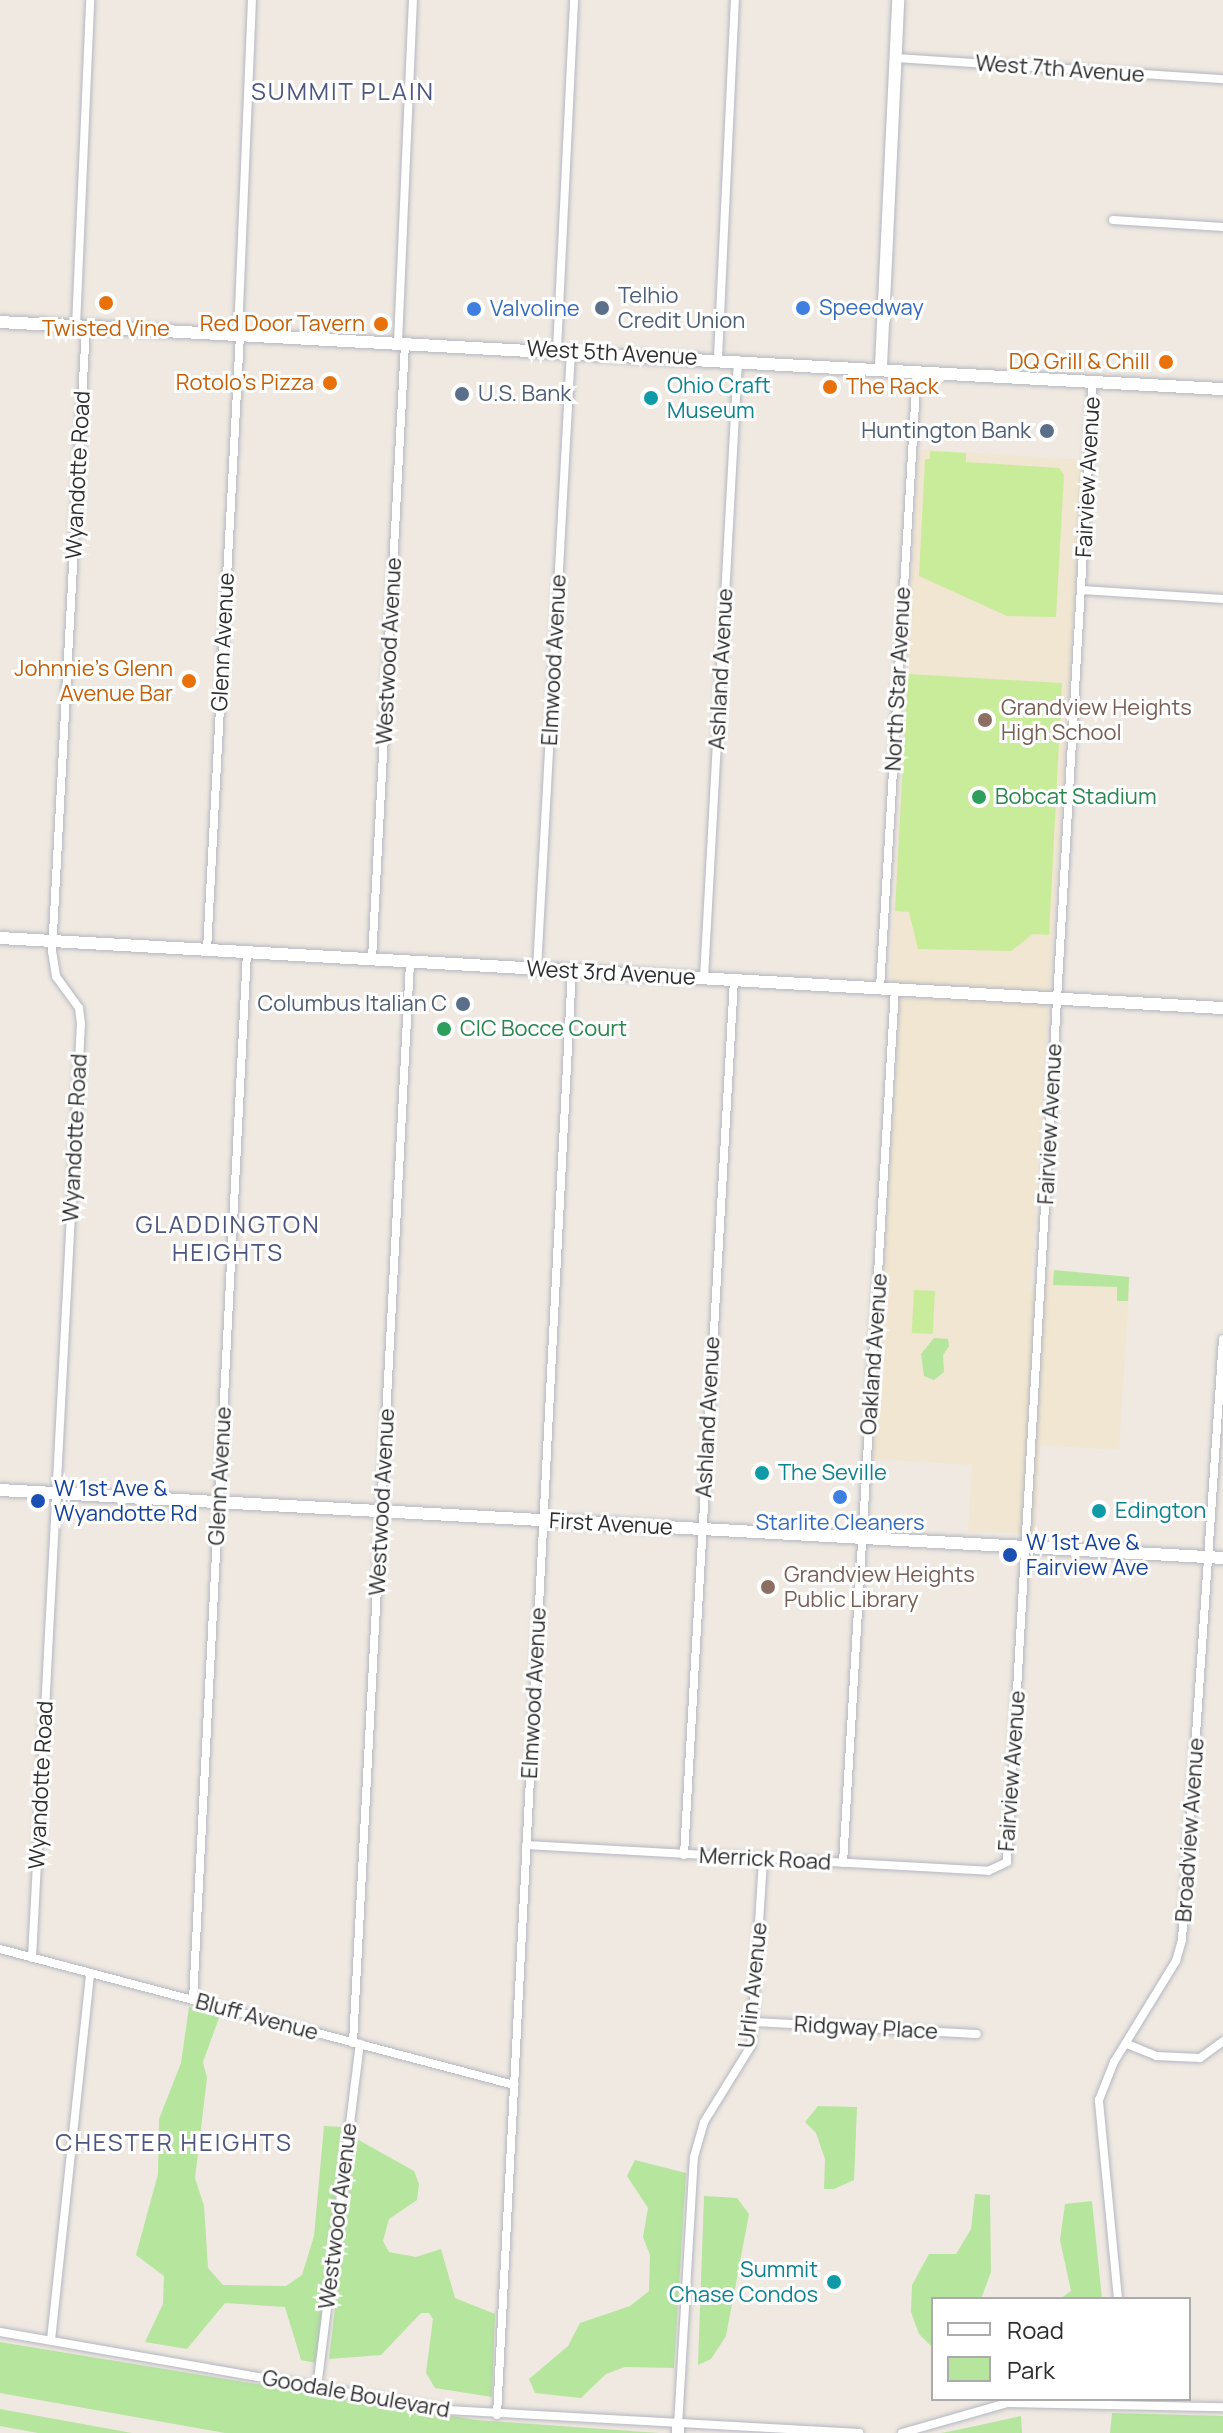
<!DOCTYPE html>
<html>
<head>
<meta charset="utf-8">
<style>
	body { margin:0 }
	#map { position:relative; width:1223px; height:2433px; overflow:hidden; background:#efe9e1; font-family:Manrope,sans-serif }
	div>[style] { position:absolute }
	.education>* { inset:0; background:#f0e6d1 }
	.green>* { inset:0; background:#b6e59e }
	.pitch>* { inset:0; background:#c9ec9a; transform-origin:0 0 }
	.roads { filter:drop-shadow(0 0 2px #b4b7c1) drop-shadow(0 0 2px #b4b7c1) }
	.street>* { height:8px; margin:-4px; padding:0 4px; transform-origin:4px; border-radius:4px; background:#fff }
	.secondary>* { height:12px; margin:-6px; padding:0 6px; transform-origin:6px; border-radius:6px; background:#fff }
	.dots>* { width:22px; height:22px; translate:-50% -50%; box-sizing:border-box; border:4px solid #fff; border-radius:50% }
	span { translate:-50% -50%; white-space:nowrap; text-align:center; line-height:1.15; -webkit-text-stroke:6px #fff; paint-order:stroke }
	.street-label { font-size:22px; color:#2e2e2e }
	.service-label { font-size:22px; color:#4e5e75 }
	.left { translate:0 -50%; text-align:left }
	.right { translate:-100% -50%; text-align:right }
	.shop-label { font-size:22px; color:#366cbe }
	.food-label { font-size:22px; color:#c56008 }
	.culture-label { font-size:22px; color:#0d838f }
	.education-label { font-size:22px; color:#785e54 }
	.leisure-label { font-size:22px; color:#27864d }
	.transit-label { font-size:22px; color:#164399 }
	.neighbourhood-label { font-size:24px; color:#4d5680; letter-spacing:2px }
	.legend { position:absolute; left:931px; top:2297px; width:260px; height:104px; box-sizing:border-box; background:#fff; border:2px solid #ababab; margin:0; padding:10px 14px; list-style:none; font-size:24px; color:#2e2e2e }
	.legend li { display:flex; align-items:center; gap:16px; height:40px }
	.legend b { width:40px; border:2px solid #ababab }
</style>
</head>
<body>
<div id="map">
	<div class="education">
		<i style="clip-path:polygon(919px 449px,1083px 460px,1030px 1291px,1044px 1285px,1045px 1270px,1130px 1277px,1119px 1450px,1040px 1445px,1035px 1534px,968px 1531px,972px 1465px,873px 1459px,900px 999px,890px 979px)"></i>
	</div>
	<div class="green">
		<i style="clip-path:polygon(1054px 1270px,1129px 1277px,1128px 1301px,1117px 1301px,1117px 1287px,1053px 1285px)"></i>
		<i style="clip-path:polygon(934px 1338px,948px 1339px,949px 1346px,943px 1355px,944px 1372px,934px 1380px,924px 1376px,921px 1354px)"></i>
		<i style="clip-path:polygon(189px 2007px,220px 2015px,203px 2062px,207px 2078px,195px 2178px,204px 2206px,208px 2268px,223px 2285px,286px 2286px,302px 2275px,314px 2236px,324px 2126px,343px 2127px,316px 2363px,301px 2360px,285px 2307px,225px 2303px,187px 2349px,145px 2342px,163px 2304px,164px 2276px,136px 2255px,158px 2174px,159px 2119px,181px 2063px)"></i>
		<i style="clip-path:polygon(818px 2106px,857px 2107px,854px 2180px,834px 2189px,824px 2189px,825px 2159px,816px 2133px,805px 2122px)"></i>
		<i style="clip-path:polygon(355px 2138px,414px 2171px,419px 2184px,417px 2200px,389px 2219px,383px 2241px,389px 2252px,416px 2257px,441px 2249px,455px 2298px,495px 2314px,492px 2397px,435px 2388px,426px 2373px,433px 2319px,429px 2313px,421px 2313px,381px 2355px,329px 2359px)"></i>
		<i style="clip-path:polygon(635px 2160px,686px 2173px,674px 2368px,625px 2367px,606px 2374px,581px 2398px,535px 2393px,529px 2379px,568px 2346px,580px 2323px,630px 2306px,649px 2291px,650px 2255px,643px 2237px,648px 2208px,627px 2176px)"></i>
		<i style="clip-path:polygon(975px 2194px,990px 2195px,991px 2272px,981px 2299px,933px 2299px,933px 2348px,919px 2334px,911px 2312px,912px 2285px,929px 2254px,956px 2254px,971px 2229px)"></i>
		<i style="clip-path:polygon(704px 2196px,737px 2198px,749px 2214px,726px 2336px,711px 2359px,698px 2365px)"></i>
		<i style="clip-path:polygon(1092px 2201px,1102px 2299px,1060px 2299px,1071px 2291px,1060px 2240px,1065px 2204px)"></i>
		<i style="clip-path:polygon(0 2342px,476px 2420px,659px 2433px,225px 2433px,0 2393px)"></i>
		<i style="clip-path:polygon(0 2409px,132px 2433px,38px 2433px,0 2426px)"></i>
		<i style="clip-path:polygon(1112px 2413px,1223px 2416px,1223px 2433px,1110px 2433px)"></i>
		<i style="clip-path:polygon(1021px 2416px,1022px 2433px,941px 2433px,957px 2430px)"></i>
	</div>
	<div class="pitch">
		<i style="clip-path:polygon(930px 451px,966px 453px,966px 462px,1059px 468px,1064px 475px,1056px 617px,1007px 616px,919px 576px,925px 459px,930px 459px)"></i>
		<i style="clip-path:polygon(908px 674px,1062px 683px,1049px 935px,1033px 934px,1011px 951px,918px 949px,909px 912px,895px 911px)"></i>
		<i style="left:914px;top:1290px;width:21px;height:43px;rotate:3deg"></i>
	</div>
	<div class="roads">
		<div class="street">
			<i style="left:896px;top:58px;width:328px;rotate:3.7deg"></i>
			<i style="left:1113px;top:220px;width:110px;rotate:3.6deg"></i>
			<i style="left:76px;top:326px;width:326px;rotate:-87.5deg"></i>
			<i style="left:238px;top:333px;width:333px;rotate:-87.6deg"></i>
			<i style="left:398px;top:342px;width:342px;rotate:-87.5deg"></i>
			<i style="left:557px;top:350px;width:350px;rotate:-87.2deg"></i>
			<i style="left:718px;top:358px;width:358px;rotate:-87.3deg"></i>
			<i style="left:1082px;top:590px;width:141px;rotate:3.7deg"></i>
			<i style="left:207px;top:950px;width:617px;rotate:-86.93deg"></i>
			<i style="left:372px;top:959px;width:617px;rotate:-86.93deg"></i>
			<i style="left:537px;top:969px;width:619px;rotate:-86.85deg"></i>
			<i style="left:704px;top:978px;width:619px;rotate:-86.85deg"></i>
			<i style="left:880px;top:988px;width:619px;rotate:-86.57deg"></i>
			<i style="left:526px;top:1845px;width:463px;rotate:3.2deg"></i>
			<i style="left:988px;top:1871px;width:21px;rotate:-25deg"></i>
			<i style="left:1007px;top:1862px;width:1484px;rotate:-86.68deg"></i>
			<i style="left:684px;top:1855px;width:876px;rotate:-86.73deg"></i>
			<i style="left:843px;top:1863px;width:876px;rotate:-86.6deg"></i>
			<i style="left:0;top:1949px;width:532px;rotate:14.82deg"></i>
			<i style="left:32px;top:1958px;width:935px;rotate:-87deg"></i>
			<i style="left:81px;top:1024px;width:16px;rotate:-97deg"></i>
			<i style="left:79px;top:1008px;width:39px;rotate:-126deg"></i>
			<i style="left:56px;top:976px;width:24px;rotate:-99deg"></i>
			<i style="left:52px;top:952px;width:627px;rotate:-86.89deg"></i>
			<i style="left:193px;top:2000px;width:1048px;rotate:-87.05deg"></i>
			<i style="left:754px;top:2022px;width:223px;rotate:3.1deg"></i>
			<i style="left:353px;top:2043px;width:1083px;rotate:-86.98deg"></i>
			<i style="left:1127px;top:2044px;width:31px;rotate:22deg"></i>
			<i style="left:1156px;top:2056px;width:44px;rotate:2.6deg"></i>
			<i style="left:1200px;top:2058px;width:29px;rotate:-36deg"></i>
			<i style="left:1118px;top:2299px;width:200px;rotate:-95.5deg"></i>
			<i style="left:1099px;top:2100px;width:41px;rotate:-68.5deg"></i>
			<i style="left:1114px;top:2062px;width:119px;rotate:-58.5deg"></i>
			<i style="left:1176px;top:1961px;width:22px;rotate:-74deg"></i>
			<i style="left:1182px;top:1940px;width:602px;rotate:-86.1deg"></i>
			<i style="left:0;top:2332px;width:454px;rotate:9.9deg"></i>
			<i style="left:447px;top:2410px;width:413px;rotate:3.2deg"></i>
			<i style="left:51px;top:2340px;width:369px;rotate:-83.9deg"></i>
			<i style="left:317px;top:2388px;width:347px;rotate:-82.9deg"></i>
			<i style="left:497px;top:2415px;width:1446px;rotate:-87.03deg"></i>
			<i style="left:678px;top:2425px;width:268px;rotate:-86.6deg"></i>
			<i style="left:694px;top:2157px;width:36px;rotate:-74deg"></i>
			<i style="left:704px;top:2122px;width:89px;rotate:-58.3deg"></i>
			<i style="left:751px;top:2046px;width:187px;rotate:-86.3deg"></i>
			<i style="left:902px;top:2433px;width:109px;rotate:-15.9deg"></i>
			<i style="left:1007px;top:2403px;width:216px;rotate:1.1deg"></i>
		</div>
		<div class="secondary">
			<i style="left:0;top:322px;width:1225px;rotate:3.14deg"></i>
			<i style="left:881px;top:366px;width:366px;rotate:-87.3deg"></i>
			<i style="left:0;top:938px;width:1225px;rotate:3.28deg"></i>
			<i style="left:0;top:1490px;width:1225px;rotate:3.18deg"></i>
			<i style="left:678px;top:2433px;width:8px;rotate:-90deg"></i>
		</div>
	</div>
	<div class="dots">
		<i style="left:106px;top:303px;background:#e8710a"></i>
		<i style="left:602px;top:308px;background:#5c6f8a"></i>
		<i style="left:803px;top:308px;background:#3f7fe0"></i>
		<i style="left:474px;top:309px;background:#3f7fe0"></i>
		<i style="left:381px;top:324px;background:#e8710a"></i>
		<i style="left:1166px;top:362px;background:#e8710a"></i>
		<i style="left:330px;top:383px;background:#e8710a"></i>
		<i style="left:830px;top:387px;background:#e8710a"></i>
		<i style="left:462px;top:394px;background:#5c6f8a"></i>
		<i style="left:651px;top:398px;background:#0f9aa8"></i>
		<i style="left:1047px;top:431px;background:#5c6f8a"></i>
		<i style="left:189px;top:681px;background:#e8710a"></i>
		<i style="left:985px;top:720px;background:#8d6e63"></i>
		<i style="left:979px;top:797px;background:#2e9e5b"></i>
		<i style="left:463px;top:1004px;background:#5c6f8a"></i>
		<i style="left:444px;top:1029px;background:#2e9e5b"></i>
		<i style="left:762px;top:1473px;background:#0f9aa8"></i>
		<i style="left:840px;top:1497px;background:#3f7fe0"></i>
		<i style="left:38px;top:1501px;background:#1a4fb4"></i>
		<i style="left:1099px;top:1511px;background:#0f9aa8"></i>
		<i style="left:1010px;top:1555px;background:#1a4fb4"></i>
		<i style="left:768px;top:1587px;background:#8d6e63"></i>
		<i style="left:834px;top:2282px;background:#0f9aa8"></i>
	</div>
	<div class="street-label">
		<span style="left:1060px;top:69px;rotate:4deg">West 7th Avenue</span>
		<span style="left:612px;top:353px;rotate:3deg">West 5th Avenue</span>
		<span style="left:78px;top:475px;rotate:-87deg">Wyandotte Road</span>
		<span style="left:1088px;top:477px;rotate:-87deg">Fairview Avenue</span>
		<span style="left:223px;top:642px;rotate:-87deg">Glenn Avenue</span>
		<span style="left:389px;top:651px;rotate:-87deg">Westwood Avenue</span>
		<span style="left:554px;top:660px;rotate:-87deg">Elmwood Avenue</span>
		<span style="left:721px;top:669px;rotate:-87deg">Ashland Avenue</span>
		<span style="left:898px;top:679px;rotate:-87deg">North Star Avenue</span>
		<span style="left:611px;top:973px;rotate:3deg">West 3rd Avenue</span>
		<span style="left:1050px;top:1124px;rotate:-87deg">Fairview Avenue</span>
		<span style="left:75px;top:1138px;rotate:-87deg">Wyandotte Road</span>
		<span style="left:874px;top:1354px;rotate:-86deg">Oakland Avenue</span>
		<span style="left:708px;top:1417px;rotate:-87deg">Ashland Avenue</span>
		<span style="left:220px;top:1476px;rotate:-87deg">Glenn Avenue</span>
		<span style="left:382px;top:1502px;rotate:-87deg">Westwood Avenue</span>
		<span style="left:611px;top:1524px;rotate:3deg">First Avenue</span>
		<span style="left:534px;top:1693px;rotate:-87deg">Elmwood Avenue</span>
		<span style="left:1012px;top:1771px;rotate:-86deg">Fairview Avenue</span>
		<span style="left:41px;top:1785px;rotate:-87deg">Wyandotte Road</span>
		<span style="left:1190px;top:1830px;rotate:-86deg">Broadview Avenue</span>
		<span style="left:765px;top:1859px;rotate:3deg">Merrick Road</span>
		<span style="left:753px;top:1985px;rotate:-84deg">Urlin Avenue</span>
		<span style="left:257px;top:2017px;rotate:15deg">Bluff Avenue</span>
		<span style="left:866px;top:2028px;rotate:3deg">Ridgway Place</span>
		<span style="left:338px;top:2216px;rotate:-83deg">Westwood Avenue</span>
		<span style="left:356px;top:2394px;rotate:10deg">Goodale Boulevard</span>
	</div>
	<div class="service-label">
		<span class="left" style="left:618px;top:308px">Telhio<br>Credit Union</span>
		<span class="left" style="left:478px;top:394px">U.S. Bank</span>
		<span class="right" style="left:1031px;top:431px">Huntington Bank</span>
		<span class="right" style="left:447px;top:1004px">Columbus Italian C</span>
	</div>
	<div class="shop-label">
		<span class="left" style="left:819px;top:308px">Speedway</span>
		<span class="left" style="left:490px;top:309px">Valvoline</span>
		<span style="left:840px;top:1523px">Starlite Cleaners</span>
	</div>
	<div class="food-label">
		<span class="right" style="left:365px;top:324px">Red Door Tavern</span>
		<span style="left:106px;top:329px">Twisted Vine</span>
		<span class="right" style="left:1150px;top:362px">DQ Grill &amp; Chill</span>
		<span class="right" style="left:314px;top:383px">Rotolo's Pizza</span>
		<span class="left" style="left:846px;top:387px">The Rack</span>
		<span class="right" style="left:173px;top:681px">Johnnie's Glenn<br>Avenue Bar</span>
	</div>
	<div class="culture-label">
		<span class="left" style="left:667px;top:398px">Ohio Craft<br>Museum</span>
		<span class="left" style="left:778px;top:1473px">The Seville</span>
		<span class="left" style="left:1115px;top:1511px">Edington</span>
		<span class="right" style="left:818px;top:2282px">Summit<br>Chase Condos</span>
	</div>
	<div class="education-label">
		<span class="left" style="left:1001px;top:720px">Grandview Heights<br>High School</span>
		<span class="left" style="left:784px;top:1587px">Grandview Heights<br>Public Library</span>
	</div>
	<div class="leisure-label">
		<span class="left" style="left:995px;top:797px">Bobcat Stadium</span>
		<span class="left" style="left:460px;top:1029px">CIC Bocce Court</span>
	</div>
	<div class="transit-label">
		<span class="left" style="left:54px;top:1501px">W 1st Ave &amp;<br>Wyandotte Rd</span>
		<span class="left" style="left:1026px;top:1555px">W 1st Ave &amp;<br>Fairview Ave</span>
	</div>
	<div class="neighbourhood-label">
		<span style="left:343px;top:91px">SUMMIT PLAIN</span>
		<span style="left:228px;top:1238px">GLADDINGTON<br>HEIGHTS</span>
		<span style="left:174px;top:2142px">CHESTER HEIGHTS</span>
	</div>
	<ul class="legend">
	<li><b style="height:10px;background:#fff"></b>Road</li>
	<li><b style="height:22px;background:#b6e59e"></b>Park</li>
	</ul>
</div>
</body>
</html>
